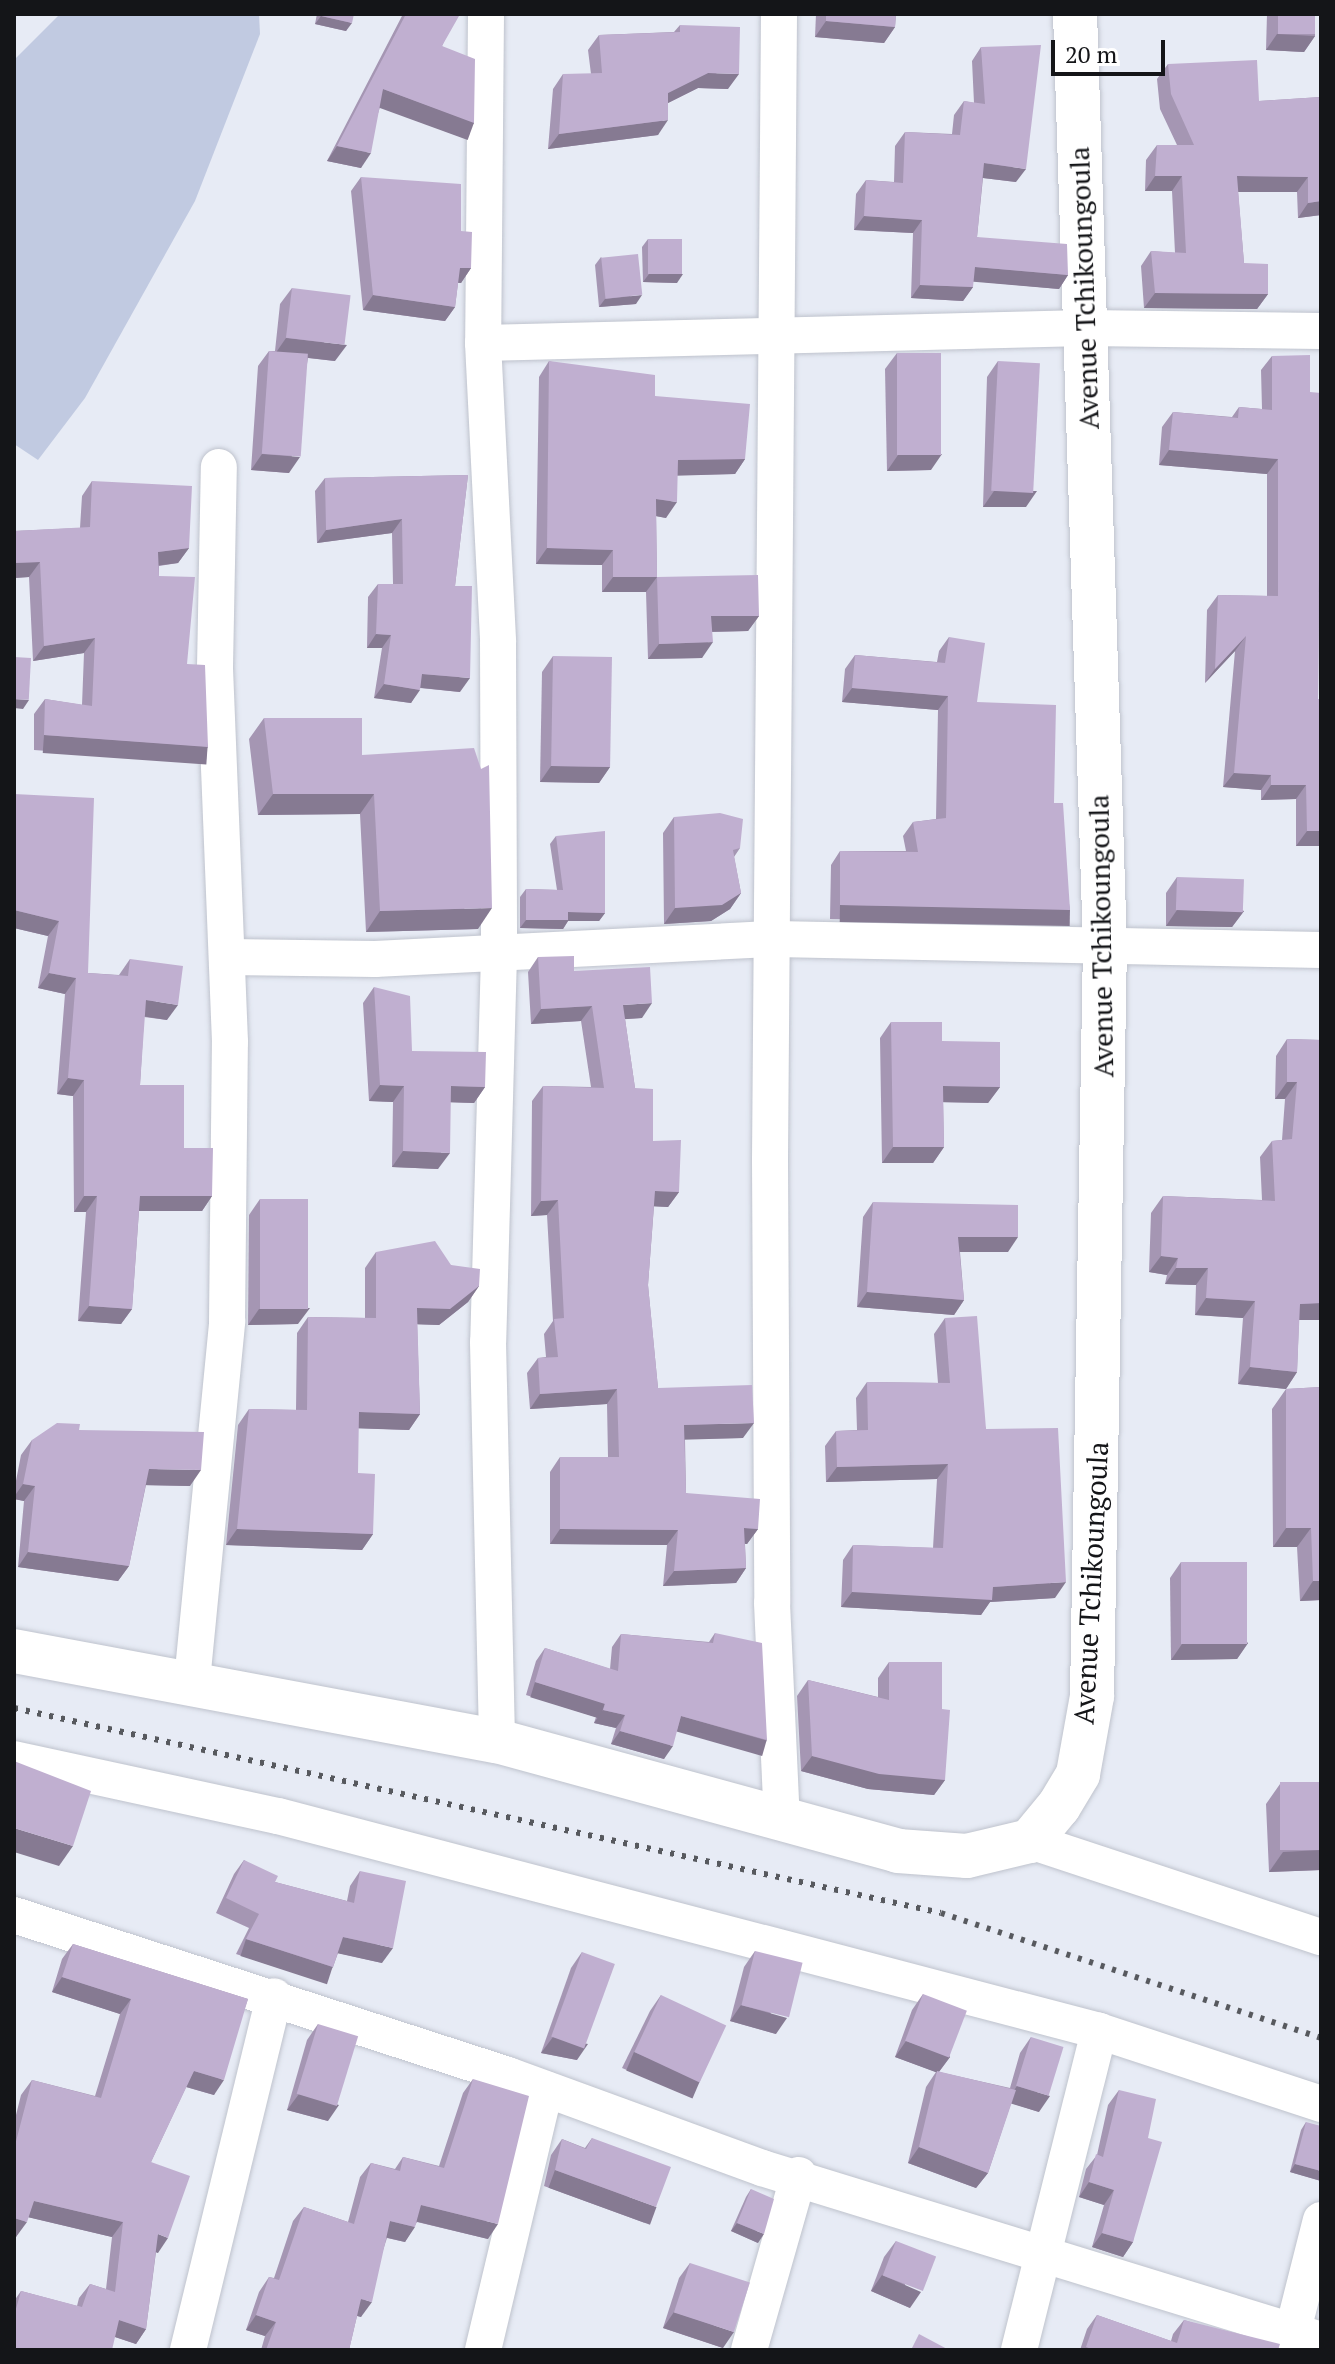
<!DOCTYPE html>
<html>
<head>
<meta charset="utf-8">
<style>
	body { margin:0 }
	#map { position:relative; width:1335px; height:2364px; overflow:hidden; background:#e7ebf5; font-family:"PT Serif",serif }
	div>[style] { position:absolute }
	.green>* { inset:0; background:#c1cae1 }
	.roads { filter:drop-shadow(0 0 2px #bfc3cd) drop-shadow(0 0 2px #bfc3cd) }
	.street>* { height:36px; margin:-18px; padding:0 18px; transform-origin:18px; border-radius:18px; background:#fff }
	.secondary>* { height:44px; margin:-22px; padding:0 22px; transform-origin:22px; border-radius:22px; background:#fff }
	.rail>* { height:6px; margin-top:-3px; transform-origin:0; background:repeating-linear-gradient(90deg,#57595e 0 4px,transparent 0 12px) }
	.wall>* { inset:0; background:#a596b3 }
	.shaded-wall>* { inset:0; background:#867a92; transform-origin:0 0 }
	.building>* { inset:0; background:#c0afd0; transform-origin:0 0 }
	span { translate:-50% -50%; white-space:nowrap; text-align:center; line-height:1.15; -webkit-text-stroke:7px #fff; paint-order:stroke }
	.street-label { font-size:28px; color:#141518 }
	.frame { position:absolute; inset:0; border:16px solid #141518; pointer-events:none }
	.scale { position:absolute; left:1051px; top:40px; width:114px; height:36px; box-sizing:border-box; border:4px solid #141518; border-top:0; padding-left:10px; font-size:24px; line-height:28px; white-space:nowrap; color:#141518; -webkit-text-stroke:6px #fff; paint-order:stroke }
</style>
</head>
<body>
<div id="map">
	<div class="green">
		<i style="clip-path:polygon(60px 14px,259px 14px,260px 34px,195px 201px,85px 398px,38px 460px,14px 444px,14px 60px)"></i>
	</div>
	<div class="roads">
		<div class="street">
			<i style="left:486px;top:14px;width:329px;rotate:90.5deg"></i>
			<i style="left:483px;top:343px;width:299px;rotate:87.1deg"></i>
			<i style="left:498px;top:642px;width:313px;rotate:89.8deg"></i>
			<i style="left:499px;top:955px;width:387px;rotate:91.6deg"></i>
			<i style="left:488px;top:1342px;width:399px;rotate:88.7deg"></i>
			<i style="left:779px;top:14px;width:1146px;rotate:90.45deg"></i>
			<i style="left:770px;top:1160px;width:443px;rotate:89.7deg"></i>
			<i style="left:772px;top:1603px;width:217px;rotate:87.4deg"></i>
			<i style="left:483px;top:343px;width:602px;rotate:-1.43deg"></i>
			<i style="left:1085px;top:328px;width:236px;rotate:0.7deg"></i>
			<i style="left:229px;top:957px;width:146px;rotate:0.8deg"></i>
			<i style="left:375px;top:959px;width:400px;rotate:-2.9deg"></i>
			<i style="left:775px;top:939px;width:546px;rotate:1.15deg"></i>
			<i style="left:192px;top:1681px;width:362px;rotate:-84.4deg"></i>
			<i style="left:227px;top:1321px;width:279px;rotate:-89.4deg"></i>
			<i style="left:230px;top:1042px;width:375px;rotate:-92.3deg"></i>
			<i style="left:215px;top:667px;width:200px;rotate:-88.9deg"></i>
			<i style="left:14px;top:1759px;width:270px;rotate:12.2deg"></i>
			<i style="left:278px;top:1816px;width:849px;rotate:14.67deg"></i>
			<i style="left:1099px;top:2031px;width:234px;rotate:18.2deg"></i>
			<i style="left:1030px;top:1841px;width:306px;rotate:18.3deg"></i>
			<i style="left:14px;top:1915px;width:519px;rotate:17.95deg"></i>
			<i style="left:508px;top:2075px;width:270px;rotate:20.1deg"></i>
			<i style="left:762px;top:2168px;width:585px;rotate:17.1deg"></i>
			<i style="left:188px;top:2350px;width:364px;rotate:-76.3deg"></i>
			<i style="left:483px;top:2350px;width:268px;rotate:-76.6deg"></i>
			<i style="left:749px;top:2350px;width:182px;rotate:-74.1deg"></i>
			<i style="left:1019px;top:2350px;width:329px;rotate:-75.9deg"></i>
			<i style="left:1288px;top:2350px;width:134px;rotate:-75.8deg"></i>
		</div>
		<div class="secondary">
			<i style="left:14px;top:1651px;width:491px;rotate:10.6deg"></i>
			<i style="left:497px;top:1741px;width:416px;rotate:15.3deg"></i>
			<i style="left:898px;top:1851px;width:69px;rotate:4.1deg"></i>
			<i style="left:967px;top:1856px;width:65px;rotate:-13.4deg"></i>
			<i style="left:1030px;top:1841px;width:45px;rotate:-50.4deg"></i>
			<i style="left:1059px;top:1806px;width:37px;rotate:-59deg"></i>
			<i style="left:1078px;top:1774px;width:79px;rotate:-79.8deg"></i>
			<i style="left:1092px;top:1696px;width:750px;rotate:-89.01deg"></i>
			<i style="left:1105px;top:946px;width:932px;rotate:-91.84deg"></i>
		</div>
	</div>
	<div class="rail">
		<i style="left:14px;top:1708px;width:949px;rotate:12.47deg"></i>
		<i style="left:941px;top:1913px;width:400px;rotate:18.2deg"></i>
	</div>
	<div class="wall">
		<i style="clip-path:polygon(317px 14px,354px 14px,346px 31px,315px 24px)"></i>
		<i style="clip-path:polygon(403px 14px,456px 14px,442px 46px,474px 123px,464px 138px,380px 107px,361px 168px,327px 161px)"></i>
		<i style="clip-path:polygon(816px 14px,896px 14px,895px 27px,884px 43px,815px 37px)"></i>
		<i style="clip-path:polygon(1267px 14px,1315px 14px,1315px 36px,1304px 52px,1266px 50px)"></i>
		<i style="clip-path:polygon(680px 25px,728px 89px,698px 88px,668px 103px,658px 135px,548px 149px,553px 89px,563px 74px,591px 74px,588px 50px,599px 35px,674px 32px)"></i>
		<i style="clip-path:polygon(981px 47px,1016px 182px,983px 178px,977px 237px,1068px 275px,1059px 289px,973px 281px,973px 287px,963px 301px,911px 298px,913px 233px,854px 230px,856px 194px,866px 180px,894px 182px,895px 146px,905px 132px,952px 134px,954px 115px,964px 101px,974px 103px,972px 61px)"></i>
		<i style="clip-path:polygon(1168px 64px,1259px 101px,1321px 97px,1321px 215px,1298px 218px,1297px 192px,1238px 192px,1244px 263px,1268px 294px,1257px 309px,1144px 308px,1141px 266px,1151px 251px,1175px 253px,1172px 191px,1145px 191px,1146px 160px,1157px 145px,1177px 145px,1160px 109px,1157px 79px)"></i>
		<i style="clip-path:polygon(361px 177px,461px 231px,471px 268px,461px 283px,458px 283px,455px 307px,445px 321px,363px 310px,351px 191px)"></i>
		<i style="clip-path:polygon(648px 239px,677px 283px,643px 282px,642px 247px)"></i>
		<i style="clip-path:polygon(601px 257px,636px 304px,599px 307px,595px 265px)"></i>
		<i style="clip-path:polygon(292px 288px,335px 361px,308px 358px,289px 473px,251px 470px,258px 366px,269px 351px,275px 351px,280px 304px)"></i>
		<i style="clip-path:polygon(897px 353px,931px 470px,887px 471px,885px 369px)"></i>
		<i style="clip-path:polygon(1272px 356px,1310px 392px,1319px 592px,1318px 699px,1321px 846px,1296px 846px,1296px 799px,1261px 800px,1261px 790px,1223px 787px,1235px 651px,1205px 683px,1207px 610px,1218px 595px,1267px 596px,1267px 474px,1159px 465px,1162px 427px,1173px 412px,1232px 417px,1239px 407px,1262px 409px,1261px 370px)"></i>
		<i style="clip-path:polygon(549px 361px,655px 396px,745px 459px,735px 474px,677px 475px,666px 518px,656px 516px,657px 577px,759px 616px,748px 631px,712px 632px,702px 658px,648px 659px,646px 592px,602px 592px,602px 565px,536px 564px,539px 377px)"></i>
		<i style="clip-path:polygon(998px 361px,1026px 507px,983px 507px,987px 377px)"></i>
		<i style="clip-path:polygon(468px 475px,455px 586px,460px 692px,420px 688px,411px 703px,374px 698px,382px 648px,367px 648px,368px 597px,378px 584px,393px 584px,392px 533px,317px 543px,315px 491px,325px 478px)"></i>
		<i style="clip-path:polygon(92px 481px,189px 548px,178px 563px,159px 566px,159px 576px,187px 664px,208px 747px,198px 762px,34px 750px,34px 714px,45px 699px,82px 705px,84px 653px,33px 661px,29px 577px,14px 578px,14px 531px,80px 528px,82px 496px)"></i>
		<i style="clip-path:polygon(949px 637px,977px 702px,1054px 803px,1070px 910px,1060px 924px,830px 919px,831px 865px,840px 851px,906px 851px,903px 836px,913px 822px,936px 819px,938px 710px,842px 702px,845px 669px,855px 655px,937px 662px,939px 651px)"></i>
		<i style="clip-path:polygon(553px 656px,610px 767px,599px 783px,540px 782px,542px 672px)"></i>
		<i style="clip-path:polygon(264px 718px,362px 755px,478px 929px,366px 932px,360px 814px,258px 815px,249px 739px)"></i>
		<i style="clip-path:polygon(14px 794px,88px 973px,119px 975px,130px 959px,167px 1020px,144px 1017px,140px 1085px,184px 1148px,212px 1196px,202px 1211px,139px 1211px,132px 1309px,121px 1324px,78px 1321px,86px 1212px,74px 1212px,73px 1096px,57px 1094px,65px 994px,38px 988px,48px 936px,14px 928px)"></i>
		<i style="clip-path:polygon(674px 817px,740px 848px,734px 857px,741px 893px,730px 909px,711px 921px,664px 924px,663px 833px)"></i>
		<i style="clip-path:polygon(556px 836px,605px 913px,599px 921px,568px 921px,563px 929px,520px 928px,520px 897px,526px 889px,557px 890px,550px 844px)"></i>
		<i style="clip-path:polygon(1177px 877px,1244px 911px,1232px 927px,1166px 926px,1166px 893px)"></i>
		<i style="clip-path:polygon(538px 957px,574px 971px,642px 1018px,625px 1019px,635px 1088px,653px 1141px,679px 1192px,668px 1207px,654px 1206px,648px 1285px,658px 1388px,743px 1438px,685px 1439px,686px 1493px,758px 1529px,747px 1544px,745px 1544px,746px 1568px,736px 1583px,663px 1586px,667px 1545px,550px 1544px,550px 1472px,560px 1457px,608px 1457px,607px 1404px,530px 1409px,527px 1373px,538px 1358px,546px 1357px,544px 1334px,553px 1321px,547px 1215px,531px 1216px,532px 1101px,543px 1086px,591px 1087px,581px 1021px,531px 1024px,528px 972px)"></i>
		<i style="clip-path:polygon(374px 987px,412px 1051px,485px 1087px,474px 1103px,450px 1102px,438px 1169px,392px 1167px,393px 1102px,369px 1101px,363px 1003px)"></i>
		<i style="clip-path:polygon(891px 1022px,942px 1041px,1000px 1087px,988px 1103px,943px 1102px,944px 1147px,933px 1163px,882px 1163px,880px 1038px)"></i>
		<i style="clip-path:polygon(1287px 1039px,1321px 1040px,1320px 1320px,1299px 1320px,1297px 1372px,1286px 1389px,1238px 1384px,1243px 1318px,1195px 1315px,1196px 1285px,1165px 1284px,1167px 1275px,1149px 1272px,1151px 1213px,1163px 1196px,1262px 1200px,1260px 1157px,1272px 1141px,1282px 1140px,1285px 1099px,1275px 1099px,1276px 1056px)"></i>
		<i style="clip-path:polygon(260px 1199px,298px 1324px,248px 1325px,249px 1215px)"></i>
		<i style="clip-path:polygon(873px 1202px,1008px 1252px,960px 1252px,964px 1300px,954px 1315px,857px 1307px,863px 1217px)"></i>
		<i style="clip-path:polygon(376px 1252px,451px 1265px,479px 1286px,468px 1302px,439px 1325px,417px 1324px,420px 1414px,409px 1430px,358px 1428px,358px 1473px,373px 1534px,362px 1550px,226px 1545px,238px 1425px,249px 1409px,296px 1410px,297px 1333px,308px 1317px,365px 1318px,365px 1268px)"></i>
		<i style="clip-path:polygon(945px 1318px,986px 1429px,1055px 1598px,990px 1602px,981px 1615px,841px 1607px,843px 1560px,853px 1545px,933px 1548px,937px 1479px,826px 1482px,825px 1446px,836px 1431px,857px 1430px,856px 1398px,867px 1382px,938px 1383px,934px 1334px)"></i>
		<i style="clip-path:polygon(1321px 1387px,1321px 1600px,1300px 1601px,1297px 1547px,1273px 1547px,1272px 1409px,1286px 1389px)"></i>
		<i style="clip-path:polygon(79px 1430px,190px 1486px,146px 1485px,129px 1566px,118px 1581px,18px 1567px,24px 1501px,14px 1499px,14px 1491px,21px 1455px,32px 1440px)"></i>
		<i style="clip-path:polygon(1181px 1562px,1248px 1643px,1237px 1659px,1171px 1660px,1170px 1578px)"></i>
		<i style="clip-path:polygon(715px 1633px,767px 1740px,758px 1753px,677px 1730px,664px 1759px,611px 1744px,616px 1728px,594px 1723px,596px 1717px,526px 1695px,536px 1661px,545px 1648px,610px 1669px,612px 1647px,621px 1634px,709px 1642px)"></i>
		<i style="clip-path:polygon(889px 1662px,945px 1780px,934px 1795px,868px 1789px,801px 1771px,797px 1696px,808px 1680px,878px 1697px,878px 1678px)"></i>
		<i style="clip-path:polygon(1321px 1778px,1321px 1870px,1269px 1872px,1266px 1804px,1280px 1784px,1320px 1782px)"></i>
		<i style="clip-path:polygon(244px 1860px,275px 1882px,347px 1901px,350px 1886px,360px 1871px,382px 1963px,338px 1953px,333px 1967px,323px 1982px,236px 1954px,249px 1928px,216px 1913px,234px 1874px)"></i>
		<i style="clip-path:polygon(73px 1944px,248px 1999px,214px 2095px,186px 2087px,151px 2162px,158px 2253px,156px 2252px,146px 2329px,136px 2344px,115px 2337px,14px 2350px,14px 2301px,21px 2291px,77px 2306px,79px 2298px,90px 2284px,106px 2289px,112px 2237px,28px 2217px,16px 2237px,14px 2236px,14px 2123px,21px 2095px,32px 2080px,95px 2096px,120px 2014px,52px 1992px,62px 1959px)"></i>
		<i style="clip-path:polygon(755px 1951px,776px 2034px,730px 2021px,744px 1967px)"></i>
		<i style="clip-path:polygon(582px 1952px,577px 2060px,541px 2053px,571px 1968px)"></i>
		<i style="clip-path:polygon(923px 1994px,950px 2057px,939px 2072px,1010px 2088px,1020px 2053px,1031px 2037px,1039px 2112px,1011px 2103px,988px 2173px,976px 2188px,908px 2163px,926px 2087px,936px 2072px,895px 2057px,912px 2010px)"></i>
		<i style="clip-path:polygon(661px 1995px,689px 2096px,622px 2068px,650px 2011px)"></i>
		<i style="clip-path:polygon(318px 2024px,328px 2121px,287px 2110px,307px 2040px)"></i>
		<i style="clip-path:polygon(473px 2079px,488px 2239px,417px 2222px,405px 2242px,387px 2238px,361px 2317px,357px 2316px,349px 2350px,261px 2350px,265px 2336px,246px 2330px,259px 2292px,269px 2277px,274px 2278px,293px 2221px,304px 2207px,348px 2222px,360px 2177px,371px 2163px,395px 2169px,403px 2157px,439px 2166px,463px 2093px)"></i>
		<i style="clip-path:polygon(1119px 2090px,1148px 2138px,1133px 2242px,1123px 2257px,1092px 2247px,1104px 2205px,1079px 2197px,1086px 2169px,1097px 2155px,1108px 2105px)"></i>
		<i style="clip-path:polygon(1306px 2122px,1321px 2181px,1290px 2172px,1301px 2130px)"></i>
		<i style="clip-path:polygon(592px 2138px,645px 2223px,544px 2186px,551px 2155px,562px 2139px,585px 2148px)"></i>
		<i style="clip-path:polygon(751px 2189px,758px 2243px,731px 2231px,746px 2197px)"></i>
		<i style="clip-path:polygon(896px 2241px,910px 2308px,871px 2291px,884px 2257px)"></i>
		<i style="clip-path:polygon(690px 2263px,723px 2348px,663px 2328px,679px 2278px)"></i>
		<i style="clip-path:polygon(1097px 2315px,1171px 2341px,1173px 2334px,1184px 2320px,1278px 2350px,1080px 2350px,1087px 2329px)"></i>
	</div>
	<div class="shaded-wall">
		<i style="clip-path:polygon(321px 16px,352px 23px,346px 31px,315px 24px)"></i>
		<i style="clip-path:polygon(826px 21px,895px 27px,884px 43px,815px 37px)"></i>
		<i style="clip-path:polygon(1277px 34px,1315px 36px,1304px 52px,1266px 50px)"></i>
		<i style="clip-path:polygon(708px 73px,739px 74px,728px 89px,698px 88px,658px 108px,668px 93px)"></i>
		<i style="left:383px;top:89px;width:97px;height:19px;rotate:20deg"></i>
		<i style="clip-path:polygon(668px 120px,658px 135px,548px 149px,559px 134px)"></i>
		<i style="clip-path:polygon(337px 146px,371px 153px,361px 168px,327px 161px)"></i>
		<i style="clip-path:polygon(984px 163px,1026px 169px,1016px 182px,975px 177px)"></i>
		<i style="clip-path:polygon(1155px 176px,1182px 176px,1172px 191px,1145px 191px)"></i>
		<i style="clip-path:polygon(1237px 176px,1308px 177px,1297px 192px,1227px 192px)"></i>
		<i style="clip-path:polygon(1321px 201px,1321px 215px,1298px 218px,1308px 203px)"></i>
		<i style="clip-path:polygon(864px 216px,922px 220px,913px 233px,854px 230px)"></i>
		<i style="clip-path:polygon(975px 267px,1068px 275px,1059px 289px,965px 281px)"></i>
		<i style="clip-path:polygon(460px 268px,471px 268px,461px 283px,450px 282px)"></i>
		<i style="clip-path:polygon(649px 274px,683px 274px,677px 283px,643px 282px)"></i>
		<i style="clip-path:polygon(920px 285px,973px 287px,963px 301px,911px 298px)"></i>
		<i style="clip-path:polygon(1155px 293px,1268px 294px,1257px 309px,1144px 308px)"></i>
		<i style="clip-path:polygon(373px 295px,455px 307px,445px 321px,363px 310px)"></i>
		<i style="clip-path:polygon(642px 295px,636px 304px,599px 307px,605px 299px)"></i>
		<i style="clip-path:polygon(286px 338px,347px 345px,335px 361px,275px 354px)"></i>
		<i style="clip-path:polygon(1169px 450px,1278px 459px,1267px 474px,1159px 465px)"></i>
		<i style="clip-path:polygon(262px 454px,300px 457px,289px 473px,251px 470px)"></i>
		<i style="clip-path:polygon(942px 454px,931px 470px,887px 471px,898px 455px)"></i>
		<i style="clip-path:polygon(745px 459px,735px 474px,667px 476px,678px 460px)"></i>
		<i style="clip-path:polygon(994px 491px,1037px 491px,1026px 507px,983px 507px)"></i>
		<i style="clip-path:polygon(656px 499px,677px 502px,666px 518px,645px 514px)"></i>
		<i style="clip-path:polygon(402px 519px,392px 533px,317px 543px,326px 530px)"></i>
		<i style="clip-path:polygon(189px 548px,178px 563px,147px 567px,158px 552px)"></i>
		<i style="clip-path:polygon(547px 548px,613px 550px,602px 565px,536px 564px)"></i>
		<i style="clip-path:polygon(40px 562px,29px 577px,14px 578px,14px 563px)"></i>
		<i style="clip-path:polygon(613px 577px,657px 577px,646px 592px,602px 592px)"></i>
		<i style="clip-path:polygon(1319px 577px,1321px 577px,1321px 592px,1308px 592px)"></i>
		<i style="clip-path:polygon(711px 616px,759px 616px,748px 631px,701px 632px)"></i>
		<i style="clip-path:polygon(376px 634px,391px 635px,382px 648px,367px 648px)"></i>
		<i style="clip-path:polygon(1246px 636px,1235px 651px,1205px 683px,1215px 669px)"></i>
		<i style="clip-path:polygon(95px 638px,84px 653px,33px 661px,44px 646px)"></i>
		<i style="clip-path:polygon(713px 642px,702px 658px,648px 659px,659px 644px)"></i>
		<i style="clip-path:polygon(422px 674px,470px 678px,460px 692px,413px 687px)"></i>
		<i style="clip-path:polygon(384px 684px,420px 690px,411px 703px,374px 698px)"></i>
		<i style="clip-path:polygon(852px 688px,948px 696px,938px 710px,842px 702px)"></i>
		<i style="clip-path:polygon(14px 699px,29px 700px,23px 709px,14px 708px)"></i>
		<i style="left:44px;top:735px;width:164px;height:18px;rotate:4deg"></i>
		<i style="clip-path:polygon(551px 766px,610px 767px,599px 783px,540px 782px)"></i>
		<i style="clip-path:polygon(1234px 773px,1271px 775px,1261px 790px,1223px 787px)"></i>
		<i style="clip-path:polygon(1271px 785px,1306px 785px,1296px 799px,1261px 800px)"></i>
		<i style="clip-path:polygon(273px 794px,374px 794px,360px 814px,258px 815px)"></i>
		<i style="clip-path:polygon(1307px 831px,1321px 831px,1321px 846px,1296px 846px)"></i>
		<i style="clip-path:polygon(741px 893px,730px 909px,711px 921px,664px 924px,675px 908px)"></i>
		<i style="left:840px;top:905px;width:230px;height:17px;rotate:1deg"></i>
		<i style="clip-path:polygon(492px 908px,478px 929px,366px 932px,380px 911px)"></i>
		<i style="clip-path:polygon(14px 910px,59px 921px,48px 936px,14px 928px)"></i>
		<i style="clip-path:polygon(1177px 910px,1244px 911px,1232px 927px,1166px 926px)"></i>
		<i style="clip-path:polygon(568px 912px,605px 913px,599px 921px,568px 921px,563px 929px,520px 928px,526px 920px)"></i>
		<i style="clip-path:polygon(49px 973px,76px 978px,65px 994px,38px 988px)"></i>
		<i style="clip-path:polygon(146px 1000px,178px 1005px,167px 1020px,135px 1015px)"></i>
		<i style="clip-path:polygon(652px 1003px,642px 1018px,613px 1020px,623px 1005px)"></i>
		<i style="clip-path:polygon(592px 1006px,581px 1021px,531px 1024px,541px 1009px)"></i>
		<i style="clip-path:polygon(68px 1078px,84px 1080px,73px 1096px,57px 1094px)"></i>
		<i style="clip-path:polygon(1287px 1082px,1297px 1082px,1285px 1099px,1275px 1099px)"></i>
		<i style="clip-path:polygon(380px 1085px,404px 1086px,393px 1102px,369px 1101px)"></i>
		<i style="clip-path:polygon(451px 1086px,485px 1087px,474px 1103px,439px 1102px)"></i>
		<i style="clip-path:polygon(943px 1086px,1000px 1087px,988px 1103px,932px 1102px)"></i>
		<i style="clip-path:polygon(893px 1147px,944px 1147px,933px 1163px,882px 1163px)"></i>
		<i style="clip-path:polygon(403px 1151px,450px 1153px,438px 1169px,392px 1167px)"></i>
		<i style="clip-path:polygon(655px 1191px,679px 1192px,668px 1207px,645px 1206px)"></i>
		<i style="clip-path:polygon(84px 1196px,97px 1196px,86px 1212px,74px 1212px)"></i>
		<i style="clip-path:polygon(140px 1196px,212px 1196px,202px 1211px,129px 1211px)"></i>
		<i style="clip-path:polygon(558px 1200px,547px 1215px,531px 1216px,541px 1201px)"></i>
		<i style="clip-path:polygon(958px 1237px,1018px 1237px,1008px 1252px,948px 1252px)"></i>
		<i style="clip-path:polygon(1161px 1256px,1178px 1258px,1167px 1275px,1149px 1272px)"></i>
		<i style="clip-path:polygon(1176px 1268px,1208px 1268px,1196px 1285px,1165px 1284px)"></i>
		<i style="clip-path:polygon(479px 1286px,468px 1302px,439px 1325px,406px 1324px,417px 1308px)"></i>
		<i style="clip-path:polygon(867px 1292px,964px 1300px,954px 1315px,857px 1307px)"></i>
		<i style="clip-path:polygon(1206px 1298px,1255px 1301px,1243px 1318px,1195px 1315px)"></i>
		<i style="clip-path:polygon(1321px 1303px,1320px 1320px,1288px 1320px,1300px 1304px)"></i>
		<i style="clip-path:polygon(89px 1306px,132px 1309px,121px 1324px,78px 1321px)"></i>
		<i style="clip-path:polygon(310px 1308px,298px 1324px,248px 1325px,259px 1309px)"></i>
		<i style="clip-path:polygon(1250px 1367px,1297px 1372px,1286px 1389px,1238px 1384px)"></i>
		<i style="clip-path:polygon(617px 1389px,607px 1404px,530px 1409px,540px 1394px)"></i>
		<i style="clip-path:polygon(359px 1412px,420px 1414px,409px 1430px,347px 1428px)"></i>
		<i style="clip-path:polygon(754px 1423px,743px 1438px,674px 1440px,684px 1425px)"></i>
		<i style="clip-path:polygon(948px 1464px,937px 1479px,826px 1482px,837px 1467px)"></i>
		<i style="clip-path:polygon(149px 1469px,201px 1470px,190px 1486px,138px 1485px)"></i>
		<i style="clip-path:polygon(23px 1484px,35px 1486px,24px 1501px,14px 1499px,14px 1497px)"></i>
		<i style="clip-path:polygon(744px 1528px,758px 1529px,747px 1544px,734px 1543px)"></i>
		<i style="clip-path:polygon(1286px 1528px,1311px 1528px,1297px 1547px,1273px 1547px)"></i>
		<i style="clip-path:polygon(237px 1529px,373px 1534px,362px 1550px,226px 1545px)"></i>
		<i style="clip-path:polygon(560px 1529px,678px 1530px,667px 1545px,550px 1544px)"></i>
		<i style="clip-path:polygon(28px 1552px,129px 1566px,118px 1581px,18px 1567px)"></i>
		<i style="clip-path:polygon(746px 1568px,736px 1583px,663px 1586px,674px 1571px)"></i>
		<i style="clip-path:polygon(1313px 1581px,1321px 1581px,1321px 1600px,1300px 1601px)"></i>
		<i style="clip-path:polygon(1066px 1582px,1055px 1598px,990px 1602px,981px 1615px,841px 1607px,852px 1592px,993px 1587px)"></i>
		<i style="clip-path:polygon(1248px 1643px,1237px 1659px,1171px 1660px,1182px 1644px)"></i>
		<i style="left:535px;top:1682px;width:73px;height:16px;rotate:17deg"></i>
		<i style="clip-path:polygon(603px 1710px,625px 1715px,616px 1728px,594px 1723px)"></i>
		<i style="left:681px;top:1716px;width:89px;height:16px;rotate:16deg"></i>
		<i style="clip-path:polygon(620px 1731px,673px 1746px,664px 1759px,611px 1744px)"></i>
		<i style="clip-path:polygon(812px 1756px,945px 1780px,934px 1795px,868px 1789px,801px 1771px)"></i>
		<i style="clip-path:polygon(14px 1828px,73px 1846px,59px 1866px,14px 1852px)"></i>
		<i style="clip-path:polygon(1321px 1850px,1321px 1870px,1269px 1872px,1283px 1852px)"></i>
		<i style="clip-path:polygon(343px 1937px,393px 1948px,382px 1963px,332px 1952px)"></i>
		<i style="left:246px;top:1939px;width:91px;height:18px;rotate:18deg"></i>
		<i style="clip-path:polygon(62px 1977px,131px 1999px,120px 2014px,52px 1992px)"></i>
		<i style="clip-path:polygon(741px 2005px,787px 2018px,776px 2034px,730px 2021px)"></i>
		<i style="clip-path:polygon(553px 2037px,588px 2044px,577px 2060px,541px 2053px)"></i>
		<i style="clip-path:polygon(906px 2041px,950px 2057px,938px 2073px,895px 2057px)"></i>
		<i style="left:634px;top:2052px;width:72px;height:20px;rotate:23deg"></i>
		<i style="clip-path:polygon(194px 2071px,224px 2080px,214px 2095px,183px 2086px)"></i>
		<i style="clip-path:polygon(1017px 2086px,1050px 2096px,1039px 2112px,1006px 2102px)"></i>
		<i style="clip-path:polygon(299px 2094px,339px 2105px,328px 2121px,287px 2110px)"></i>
		<i style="clip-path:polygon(919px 2147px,988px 2173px,976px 2188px,908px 2163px)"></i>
		<i style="clip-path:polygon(1295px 2164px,1321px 2171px,1321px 2181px,1290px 2172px)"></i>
		<i style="left:555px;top:2170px;width:108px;height:19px;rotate:20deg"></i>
		<i style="clip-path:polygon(1089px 2182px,1114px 2190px,1104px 2205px,1079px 2197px)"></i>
		<i style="clip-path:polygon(34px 2201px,123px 2222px,112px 2237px,23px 2216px)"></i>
		<i style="clip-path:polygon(421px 2205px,498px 2224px,488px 2239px,410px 2220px)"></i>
		<i style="clip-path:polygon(14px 2218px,27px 2222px,16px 2237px,14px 2236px)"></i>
		<i style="clip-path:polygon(390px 2221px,415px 2227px,405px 2242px,380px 2236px)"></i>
		<i style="clip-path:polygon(737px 2223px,764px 2234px,758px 2243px,731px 2231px)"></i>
		<i style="clip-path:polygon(1102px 2233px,1133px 2242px,1123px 2257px,1092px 2247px)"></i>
		<i style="clip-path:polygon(158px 2234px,168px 2238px,158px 2253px,147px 2249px)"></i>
		<i style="clip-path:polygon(882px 2275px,921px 2292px,910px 2308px,871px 2291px)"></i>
		<i style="clip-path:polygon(361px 2299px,372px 2302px,361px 2317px,351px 2314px)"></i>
		<i style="clip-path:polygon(674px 2312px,734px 2332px,723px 2348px,663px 2328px)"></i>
		<i style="clip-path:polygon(256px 2315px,276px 2322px,265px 2336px,246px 2330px)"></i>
		<i style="clip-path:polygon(119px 2320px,146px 2329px,136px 2344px,109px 2335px)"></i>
	</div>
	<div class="building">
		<i style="clip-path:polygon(321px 14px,354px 14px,352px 23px,321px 16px)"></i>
		<i style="clip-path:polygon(406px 14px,456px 14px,459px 16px,442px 46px,475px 59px,474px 123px,383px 89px,371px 153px,337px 146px)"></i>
		<i style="clip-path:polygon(826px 14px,896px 14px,895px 27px,826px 21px)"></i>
		<i style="left:1278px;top:14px;width:37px;height:20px"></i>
		<i style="clip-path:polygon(680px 25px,740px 27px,739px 74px,708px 73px,668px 93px,668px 120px,559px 134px,563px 74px,602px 73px,599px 35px,680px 32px)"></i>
		<i style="clip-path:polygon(1041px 45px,1026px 169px,984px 163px,977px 237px,1067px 244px,1068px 275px,975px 267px,973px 287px,920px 285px,922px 220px,864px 216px,866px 180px,903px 183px,905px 132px,960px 135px,964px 101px,985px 104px,981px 47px)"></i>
		<i style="clip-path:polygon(1257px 60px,1259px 101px,1321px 97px,1321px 201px,1308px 203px,1308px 177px,1237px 176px,1244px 263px,1268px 264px,1268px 294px,1155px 293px,1151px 251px,1186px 253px,1182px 176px,1155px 176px,1157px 145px,1194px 145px,1171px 94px,1168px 64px)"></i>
		<i style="clip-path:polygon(361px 177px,461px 184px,461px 231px,472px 232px,471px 268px,460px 268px,455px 307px,373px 295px)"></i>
		<i style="left:648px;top:239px;width:34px;height:35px"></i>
		<i style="left:638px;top:254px;width:41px;height:37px;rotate:84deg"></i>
		<i style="left:292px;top:288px;width:59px;height:50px;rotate:7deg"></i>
		<i style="left:269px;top:351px;width:39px;height:103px;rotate:4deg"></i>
		<i style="left:897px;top:353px;width:44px;height:102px"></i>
		<i style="clip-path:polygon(1310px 355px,1310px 392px,1321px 393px,1321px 577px,1319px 577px,1318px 699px,1321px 699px,1321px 831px,1307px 831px,1306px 785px,1271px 785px,1271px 775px,1234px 773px,1246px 636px,1215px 669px,1218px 595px,1278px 596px,1278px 459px,1169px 450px,1173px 412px,1238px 418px,1239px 407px,1272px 410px,1272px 356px)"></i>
		<i style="clip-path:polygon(549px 361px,655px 375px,655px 396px,750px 404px,745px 459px,678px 460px,677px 502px,656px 499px,657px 577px,758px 575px,759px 616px,711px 616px,713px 642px,659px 644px,657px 577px,613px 577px,613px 550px,547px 548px)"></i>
		<i style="left:998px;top:361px;width:42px;height:130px;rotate:3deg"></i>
		<i style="clip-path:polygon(468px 475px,455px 586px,472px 586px,470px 678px,422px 674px,420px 690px,384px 684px,391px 635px,376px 634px,378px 584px,403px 584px,402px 519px,326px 530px,325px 478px)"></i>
		<i style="clip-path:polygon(92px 481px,192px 486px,189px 548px,158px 552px,159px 576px,195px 577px,187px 664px,205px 665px,208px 747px,44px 735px,45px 699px,92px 706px,95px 638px,44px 646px,40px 562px,14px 563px,14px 531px,90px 527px)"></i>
		<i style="clip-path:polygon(949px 637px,985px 643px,977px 702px,1056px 705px,1054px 803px,1063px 803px,1070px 910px,840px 905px,840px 851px,918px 852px,913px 822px,946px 818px,948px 696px,852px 688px,855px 655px,945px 663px)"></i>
		<i style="left:553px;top:656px;width:59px;height:110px;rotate:1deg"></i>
		<i style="left:14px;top:657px;width:17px;height:42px;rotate:3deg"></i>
		<i style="clip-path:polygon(264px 718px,362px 718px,362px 755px,474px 748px,481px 769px,489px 765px,492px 908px,380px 911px,374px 794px,273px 794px)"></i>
		<i style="clip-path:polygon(14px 794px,94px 798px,88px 973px,128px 976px,130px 959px,183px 966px,178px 1005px,146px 1000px,140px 1085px,184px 1085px,184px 1148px,213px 1148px,212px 1196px,140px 1196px,132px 1309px,89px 1306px,97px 1196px,84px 1196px,84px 1080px,68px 1078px,76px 978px,49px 973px,59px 921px,14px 910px)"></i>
		<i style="clip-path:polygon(720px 813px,743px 819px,740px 848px,733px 850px,741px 893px,722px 905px,675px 908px,674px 817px)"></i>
		<i style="clip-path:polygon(605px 831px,605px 913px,568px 912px,568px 920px,526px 920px,526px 889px,563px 890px,556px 836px)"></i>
		<i style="left:1177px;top:877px;width:67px;height:33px;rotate:2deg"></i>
		<i style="clip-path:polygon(574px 956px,574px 971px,650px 967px,652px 1003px,623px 1005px,635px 1088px,653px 1089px,653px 1141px,681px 1140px,679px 1192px,655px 1191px,648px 1285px,658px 1388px,752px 1385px,754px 1423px,684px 1425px,686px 1493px,760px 1499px,758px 1529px,744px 1528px,746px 1568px,674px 1571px,678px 1530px,560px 1529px,560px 1457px,619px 1457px,617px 1389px,540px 1394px,538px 1358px,558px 1357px,554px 1319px,564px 1318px,558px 1200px,541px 1201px,543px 1086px,604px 1088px,592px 1006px,541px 1009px,538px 957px)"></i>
		<i style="clip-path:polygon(374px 987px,410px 996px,412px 1051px,486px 1052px,485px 1087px,451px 1086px,450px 1153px,403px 1151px,404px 1086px,380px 1085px)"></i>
		<i style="clip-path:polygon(891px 1022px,942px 1022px,942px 1041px,1000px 1042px,1000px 1087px,943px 1086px,944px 1147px,893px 1147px)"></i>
		<i style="clip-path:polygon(1287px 1039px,1321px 1040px,1321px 1303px,1300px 1304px,1297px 1372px,1250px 1367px,1255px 1301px,1206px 1298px,1208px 1268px,1176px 1268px,1178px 1258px,1161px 1256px,1163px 1196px,1275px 1201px,1272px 1141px,1292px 1139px,1297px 1082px,1287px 1082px)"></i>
		<i style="left:260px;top:1199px;width:48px;height:110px"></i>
		<i style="clip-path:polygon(873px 1202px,1018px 1205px,1018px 1237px,958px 1237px,964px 1300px,867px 1292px)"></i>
		<i style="clip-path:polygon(435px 1241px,451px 1265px,480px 1269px,479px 1286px,450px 1309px,417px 1308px,420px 1414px,359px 1412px,358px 1473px,375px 1474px,373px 1534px,237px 1529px,249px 1409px,307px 1410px,308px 1317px,376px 1318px,376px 1252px)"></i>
		<i style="clip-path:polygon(977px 1316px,986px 1429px,1058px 1428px,1066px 1582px,993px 1587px,992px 1600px,852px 1592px,853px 1545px,943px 1548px,948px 1464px,837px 1467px,836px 1431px,868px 1430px,867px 1382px,950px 1383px,945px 1318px)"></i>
		<i style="clip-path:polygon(1321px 1387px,1321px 1581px,1313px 1581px,1311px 1528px,1286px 1528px,1286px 1389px)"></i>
		<i style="clip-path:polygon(57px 1423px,80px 1424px,79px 1430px,204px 1432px,201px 1470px,149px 1469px,129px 1566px,28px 1552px,35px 1486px,23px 1484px,32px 1440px)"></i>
		<i style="left:1181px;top:1562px;width:66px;height:82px"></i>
		<i style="clip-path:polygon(715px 1633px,762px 1643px,767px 1740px,681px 1716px,673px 1746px,620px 1731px,625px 1715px,603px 1710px,605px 1704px,535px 1682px,545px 1648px,618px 1671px,621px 1634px,713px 1643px)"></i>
		<i style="clip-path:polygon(889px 1662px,942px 1662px,942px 1709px,950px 1710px,945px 1780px,879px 1774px,812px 1756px,808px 1680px,889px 1700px)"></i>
		<i style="clip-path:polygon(14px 1761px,91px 1791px,73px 1846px,14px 1828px)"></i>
		<i style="left:1321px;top:1782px;width:68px;height:41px;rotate:90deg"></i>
		<i style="clip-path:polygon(244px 1860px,278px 1876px,275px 1882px,354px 1903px,360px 1871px,406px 1881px,393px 1948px,343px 1937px,333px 1967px,246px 1939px,259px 1914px,226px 1898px)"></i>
		<i style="clip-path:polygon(73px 1944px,248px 1999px,224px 2080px,194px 2071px,151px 2162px,190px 2176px,168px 2238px,158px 2234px,146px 2329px,119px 2320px,112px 2350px,14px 2350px,14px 2316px,21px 2291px,82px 2307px,90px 2284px,115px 2292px,123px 2222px,34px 2201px,27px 2222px,14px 2218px,14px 2149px,32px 2080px,101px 2098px,131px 1999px,62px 1977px)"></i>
		<i style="left:755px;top:1951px;width:49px;height:56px;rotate:14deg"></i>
		<i style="left:582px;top:1952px;width:35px;height:90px;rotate:20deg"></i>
		<i style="left:923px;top:1994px;width:47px;height:50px;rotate:21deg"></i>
		<i style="left:661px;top:1995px;width:72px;height:63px;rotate:25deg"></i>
		<i style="left:318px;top:2024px;width:42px;height:73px;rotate:17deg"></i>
		<i style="left:1031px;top:2037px;width:34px;height:51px;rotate:17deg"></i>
		<i style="clip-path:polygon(937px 2071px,1016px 2090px,988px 2173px,919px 2147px)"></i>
		<i style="clip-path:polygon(473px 2079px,529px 2096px,498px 2224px,421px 2205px,415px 2227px,390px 2221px,372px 2302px,361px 2299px,349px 2350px,266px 2350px,276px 2322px,256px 2315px,269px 2277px,279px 2280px,304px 2207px,354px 2224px,371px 2163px,400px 2171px,403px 2157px,444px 2168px)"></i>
		<i style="clip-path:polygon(1119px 2090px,1156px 2099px,1148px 2138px,1162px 2142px,1133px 2242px,1102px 2233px,1114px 2190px,1089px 2182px,1096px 2154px,1103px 2157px)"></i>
		<i style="clip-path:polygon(1306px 2122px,1321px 2126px,1321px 2171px,1295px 2164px)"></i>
		<i style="clip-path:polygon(592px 2138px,671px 2167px,656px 2207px,555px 2170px,562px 2139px,586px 2149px)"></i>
		<i style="clip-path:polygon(751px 2189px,774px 2199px,764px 2234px,737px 2223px)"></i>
		<i style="left:896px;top:2241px;width:43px;height:37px;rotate:21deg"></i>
		<i style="left:690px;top:2263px;width:63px;height:52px;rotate:18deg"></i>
		<i style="clip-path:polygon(1097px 2315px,1177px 2343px,1184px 2320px,1280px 2344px,1278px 2350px,1094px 2350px,1086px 2347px)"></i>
		<i style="clip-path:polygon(919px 2334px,949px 2350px,911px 2350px)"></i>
	</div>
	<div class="street-label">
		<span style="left:1084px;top:288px;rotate:-92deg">Avenue Tchikoungoula</span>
		<span style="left:1101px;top:936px;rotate:-91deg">Avenue Tchikoungoula</span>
		<span style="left:1091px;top:1583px;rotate:-87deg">Avenue Tchikoungoula</span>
	</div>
	<div class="frame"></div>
	<div class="scale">20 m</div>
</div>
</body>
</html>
